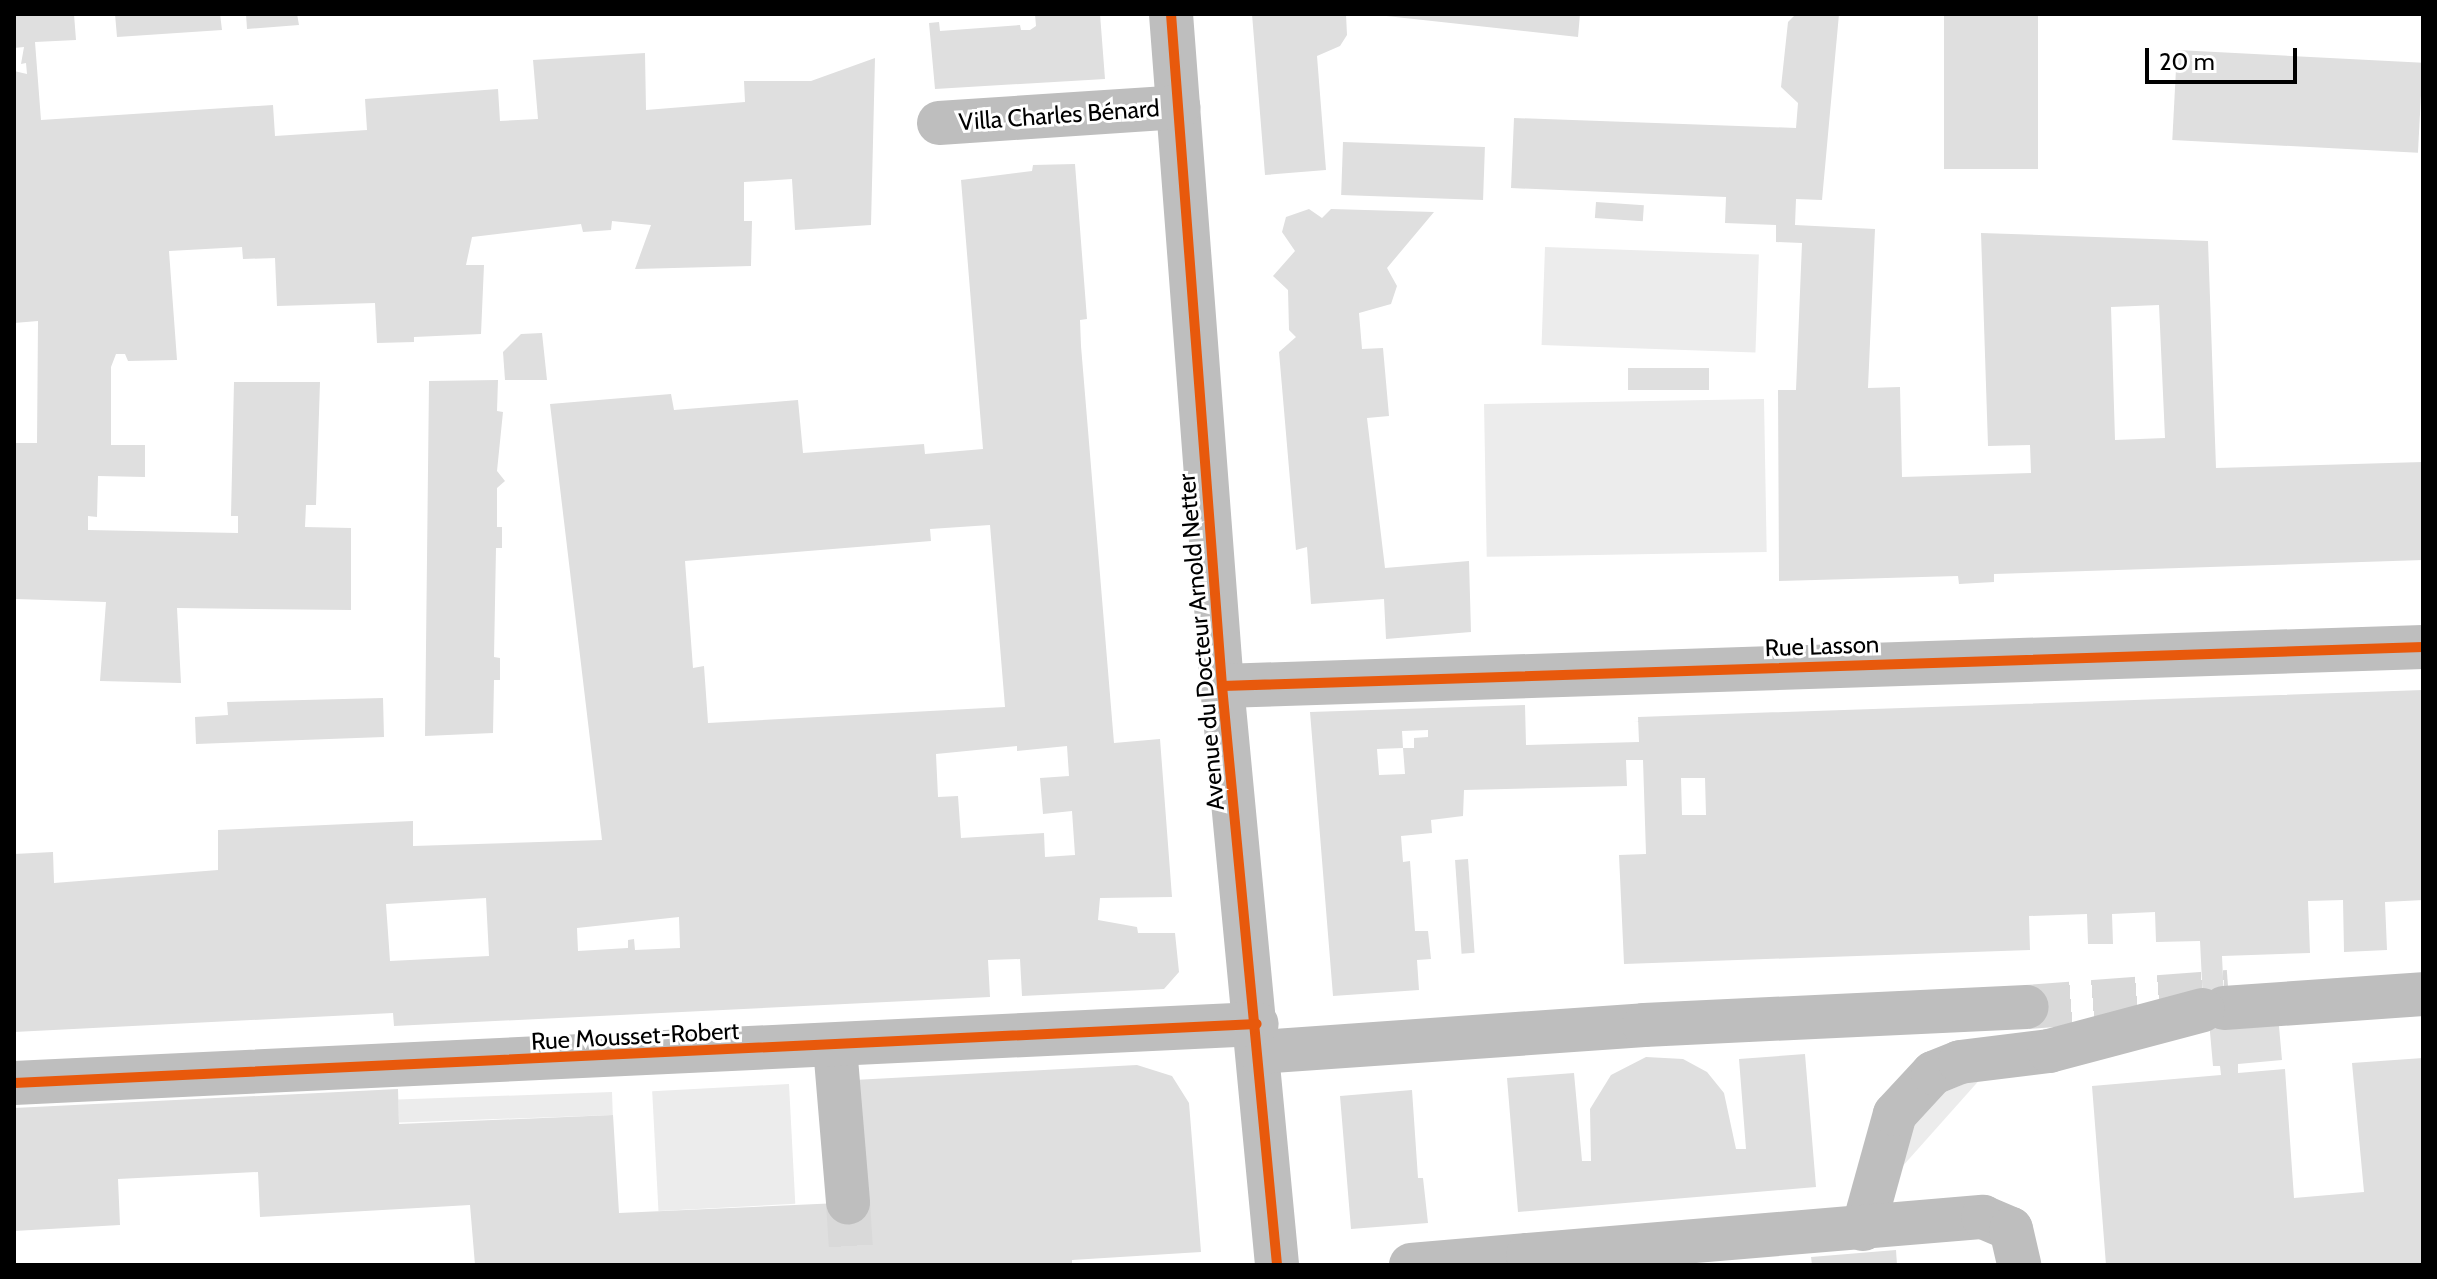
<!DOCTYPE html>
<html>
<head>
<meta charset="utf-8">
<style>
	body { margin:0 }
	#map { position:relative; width:2437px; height:1279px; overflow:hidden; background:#fff; font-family:Cabin,sans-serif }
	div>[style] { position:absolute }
	.green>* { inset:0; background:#ececec; transform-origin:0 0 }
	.building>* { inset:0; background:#dfdfdf; transform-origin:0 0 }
	.minor-tunnel>* { height:44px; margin-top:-22px; transform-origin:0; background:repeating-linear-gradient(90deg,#d9d9d9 0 44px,transparent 0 66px) }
	.minor>* { height:44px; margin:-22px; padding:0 22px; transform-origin:22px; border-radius:22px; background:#bebebe }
	.cycleway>* { height:10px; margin:-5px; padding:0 5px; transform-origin:5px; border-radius:5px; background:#e8590c }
	span { translate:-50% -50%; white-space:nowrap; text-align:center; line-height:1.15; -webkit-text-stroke:6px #fff; paint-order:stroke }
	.street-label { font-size:24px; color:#000 }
	.frame { position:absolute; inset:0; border:16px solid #000; pointer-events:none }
	.scale { position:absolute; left:2145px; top:48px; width:152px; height:36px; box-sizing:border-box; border:4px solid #000; border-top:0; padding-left:10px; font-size:24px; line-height:28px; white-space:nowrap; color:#000; -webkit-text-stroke:6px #fff; paint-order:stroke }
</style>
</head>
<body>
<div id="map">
	<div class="green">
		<i style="left:1545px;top:247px;width:214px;height:98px;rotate:2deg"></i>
		<i style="left:1764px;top:399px;width:153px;height:280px;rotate:89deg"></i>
		<i style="clip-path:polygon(1983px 1076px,1893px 1177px,1919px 1103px)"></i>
		<i style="left:789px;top:1084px;width:120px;height:137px;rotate:87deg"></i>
		<i style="left:612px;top:1092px;width:23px;height:214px;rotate:88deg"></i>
	</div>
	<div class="building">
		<i style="clip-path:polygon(14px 14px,74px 14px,76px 40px,35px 42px,41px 120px,273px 105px,275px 136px,367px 130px,365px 99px,498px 89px,500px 121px,538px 119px,533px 60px,645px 53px,646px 110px,745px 102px,744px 81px,811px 81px,875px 58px,871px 225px,795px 230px,792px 179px,744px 182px,744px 221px,752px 221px,751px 266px,635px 269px,651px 225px,612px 221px,611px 230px,583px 232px,581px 224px,472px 237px,466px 265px,484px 265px,481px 334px,414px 337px,414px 342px,377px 343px,375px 303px,277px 306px,275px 258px,243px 259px,242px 247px,169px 251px,177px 360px,128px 361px,125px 354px,116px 354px,111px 367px,111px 445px,145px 445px,145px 477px,98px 476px,97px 517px,88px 516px,88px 530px,238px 533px,238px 516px,231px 516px,234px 382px,320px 382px,316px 505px,306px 505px,305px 527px,351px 528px,351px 610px,177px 608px,181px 683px,100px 681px,106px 602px,16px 599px,14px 443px,37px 443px,38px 321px,14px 323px,14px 71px,27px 74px,26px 63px,21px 64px,24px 47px,14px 48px)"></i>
		<i style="clip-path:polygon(115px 14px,220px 14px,222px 30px,117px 37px)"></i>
		<i style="clip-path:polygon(246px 14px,297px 14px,299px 25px,247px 29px)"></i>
		<i style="clip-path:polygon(1035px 14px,1100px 14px,1105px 79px,935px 89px,929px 23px,939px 22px,940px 31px,1020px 25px,1021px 30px,1030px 30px,1036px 26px)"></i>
		<i style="clip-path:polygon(1252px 14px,1346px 14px,1347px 35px,1340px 46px,1317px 56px,1326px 170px,1265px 175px)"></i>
		<i style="clip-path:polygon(1368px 14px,1580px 14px,1578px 37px)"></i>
		<i style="clip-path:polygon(evenodd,1796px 14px,1839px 14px,1822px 200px,1796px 199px,1795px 225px,1875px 229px,1868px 388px,1900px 387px,1902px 477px,2031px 473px,2030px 445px,1988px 446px,1981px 233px,2208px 241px,2216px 468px,2423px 462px,2423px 560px,1994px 574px,1994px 582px,1959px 584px,1958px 576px,1779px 581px,1778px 390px,1796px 390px,1802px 243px,1776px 242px,1776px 225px,1725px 223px,1726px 197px,1511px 188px,1514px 118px,1796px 128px,1798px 103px,1781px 87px,1788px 22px,1796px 14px,2159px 305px,2165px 438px,2115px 440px,2111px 307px,2159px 305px)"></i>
		<i style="left:1944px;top:14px;width:94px;height:155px"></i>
		<i style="left:2177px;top:50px;width:246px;height:90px;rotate:3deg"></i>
		<i style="left:1343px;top:142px;width:142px;height:53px;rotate:2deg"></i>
		<i style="clip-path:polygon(evenodd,1075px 164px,1087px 319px,1080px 320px,1081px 346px,1114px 743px,1160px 739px,1172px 897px,1100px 898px,1098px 920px,1137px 927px,1138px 933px,1175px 933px,1179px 972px,1164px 989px,1022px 996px,1020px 959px,988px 960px,990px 997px,394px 1026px,393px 1013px,14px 1032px,14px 854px,53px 852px,54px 883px,218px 870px,218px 830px,413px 821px,413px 846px,602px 840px,550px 404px,671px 394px,674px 410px,798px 400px,803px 453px,924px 444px,925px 454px,983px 449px,961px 180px,1032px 171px,1033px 165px,1075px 164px,990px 525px,1005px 707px,708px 723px,704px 666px,693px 668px,685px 561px,931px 541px,930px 529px,990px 525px,1075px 164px,1017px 746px,1017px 751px,1067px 746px,1069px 776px,1040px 778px,1043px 814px,1072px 811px,1075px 855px,1045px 857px,1044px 833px,961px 838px,958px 796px,938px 797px,936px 754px,1017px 746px,1075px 164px,486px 898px,489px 956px,390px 961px,386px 904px,486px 898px,1075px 164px,679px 917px,680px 948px,635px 950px,634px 939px,628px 940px,628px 948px,578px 951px,577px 928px,679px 917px)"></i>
		<i style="left:1596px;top:202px;width:48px;height:16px;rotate:4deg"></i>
		<i style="clip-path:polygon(1309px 209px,1322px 218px,1331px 209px,1434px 212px,1387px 268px,1397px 286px,1391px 304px,1359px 313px,1362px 349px,1383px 348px,1389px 416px,1367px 418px,1385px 568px,1469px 561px,1471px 632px,1386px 639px,1384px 599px,1311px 604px,1307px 547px,1296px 550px,1279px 352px,1296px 337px,1289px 330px,1288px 290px,1273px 276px,1295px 251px,1282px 232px,1286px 217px)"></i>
		<i style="clip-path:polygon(542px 333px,547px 380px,505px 380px,503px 352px,521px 334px)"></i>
		<i style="left:1709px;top:368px;width:22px;height:81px;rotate:90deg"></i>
		<i style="clip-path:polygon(498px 380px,497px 411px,503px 412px,497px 471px,505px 481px,497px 488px,497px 527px,502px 527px,502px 548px,496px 548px,494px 657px,500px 658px,500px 680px,494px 680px,493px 733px,425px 736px,429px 381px)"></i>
		<i style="clip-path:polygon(evenodd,2423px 690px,2423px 900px,2385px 902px,2387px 950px,2344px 952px,2343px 900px,2308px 901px,2310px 953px,2222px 956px,2225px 1020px,2278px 1015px,2282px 1060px,2238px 1064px,2238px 1073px,2285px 1069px,2294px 1198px,2364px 1192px,2352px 1063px,2423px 1058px,2423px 1265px,2106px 1265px,2092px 1086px,2221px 1075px,2220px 1066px,2213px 1066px,2209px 1021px,2204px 1022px,2200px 941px,2156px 942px,2155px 912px,2112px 914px,2113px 944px,2088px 944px,2087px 914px,2029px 916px,2030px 950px,1624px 964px,1619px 855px,1646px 854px,1643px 760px,1626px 760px,1627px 786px,1464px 790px,1463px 816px,1431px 820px,1432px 833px,1401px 836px,1403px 862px,1410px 861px,1415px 931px,1428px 931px,1431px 959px,1417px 960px,1419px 990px,1333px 996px,1310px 712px,1525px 705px,1526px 745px,1639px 742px,1638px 717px,2423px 690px,1428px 730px,1428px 737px,1414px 738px,1414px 748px,1403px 748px,1405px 774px,1379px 775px,1377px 749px,1403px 748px,1402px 731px,1428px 730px,2423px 690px,1681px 778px,1705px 778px,1706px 815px,1682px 815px,1681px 778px)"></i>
		<i style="clip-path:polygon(383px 698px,384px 737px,196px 744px,195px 717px,228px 715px,227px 702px)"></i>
		<i style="left:1468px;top:859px;width:94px;height:13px;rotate:86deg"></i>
		<i style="clip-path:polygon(1805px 1054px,1816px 1187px,1518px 1212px,1507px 1078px,1574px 1073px,1582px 1161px,1591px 1161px,1590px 1109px,1611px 1075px,1646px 1057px,1683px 1059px,1707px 1072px,1724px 1093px,1736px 1149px,1746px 1149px,1739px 1059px)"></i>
		<i style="clip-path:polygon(1137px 1065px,1172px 1076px,1189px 1103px,1201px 1252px,1072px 1260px,1072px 1265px,475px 1265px,470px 1205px,260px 1217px,258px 1172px,118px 1179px,120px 1225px,14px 1231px,14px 1108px,398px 1089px,399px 1124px,613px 1115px,619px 1213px,861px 1202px,854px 1080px)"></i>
		<i style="clip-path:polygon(1412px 1090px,1418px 1178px,1423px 1178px,1428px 1223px,1351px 1229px,1340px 1096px)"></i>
		<i style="clip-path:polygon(1896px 1250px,1897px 1265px,1812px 1265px,1811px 1257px)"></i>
	</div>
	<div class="minor-tunnel">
		<i style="left:2027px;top:1007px;width:202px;rotate:-4.3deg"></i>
		<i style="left:848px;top:1202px;width:63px;rotate:86.4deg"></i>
	</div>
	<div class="minor">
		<i style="left:1171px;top:14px;width:674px;rotate:85.66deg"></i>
		<i style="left:1222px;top:686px;width:582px;rotate:84.57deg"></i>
		<i style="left:939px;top:123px;width:240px;rotate:-3.8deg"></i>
		<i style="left:1222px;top:686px;width:1202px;rotate:-1.86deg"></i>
		<i style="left:2224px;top:1008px;width:199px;rotate:-4deg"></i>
		<i style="left:835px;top:1047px;width:156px;rotate:85.2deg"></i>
		<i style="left:1259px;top:1052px;width:386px;rotate:-4deg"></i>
		<i style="left:1644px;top:1025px;width:383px;rotate:-2.7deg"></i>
		<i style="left:14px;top:1083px;width:1244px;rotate:-2.72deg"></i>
		<i style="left:1863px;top:1229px;width:119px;rotate:-74.5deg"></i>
		<i style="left:1895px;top:1114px;width:56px;rotate:-47.2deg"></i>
		<i style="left:1933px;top:1073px;width:29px;rotate:-22deg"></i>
		<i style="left:1960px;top:1062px;width:90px;rotate:-7deg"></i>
		<i style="left:2049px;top:1051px;width:159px;rotate:-14.9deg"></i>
		<i style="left:1411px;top:1265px;width:117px;rotate:-4.9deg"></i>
		<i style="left:1529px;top:1265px;width:10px;rotate:-96deg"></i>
		<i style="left:1528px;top:1255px;width:457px;rotate:-4.8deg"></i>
		<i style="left:1983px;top:1217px;width:30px;rotate:23deg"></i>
		<i style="left:2011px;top:1229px;width:37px;rotate:77deg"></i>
	</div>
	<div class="cycleway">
		<i style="left:1171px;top:14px;width:674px;rotate:85.66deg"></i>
		<i style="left:1222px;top:686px;width:582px;rotate:84.57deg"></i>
		<i style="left:1222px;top:686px;width:1202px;rotate:-1.86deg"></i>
		<i style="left:14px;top:1083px;width:1244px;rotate:-2.72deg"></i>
	</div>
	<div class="street-label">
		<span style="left:1059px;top:115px;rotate:-4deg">Villa Charles Bénard</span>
		<span style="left:1201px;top:642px;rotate:-95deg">Avenue du Docteur Arnold Netter</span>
		<span style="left:1822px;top:646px;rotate:-2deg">Rue Lasson</span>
		<span style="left:635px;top:1036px;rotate:-3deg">Rue Mousset-Robert</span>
	</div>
	<div class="frame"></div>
	<div class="scale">20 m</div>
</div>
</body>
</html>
